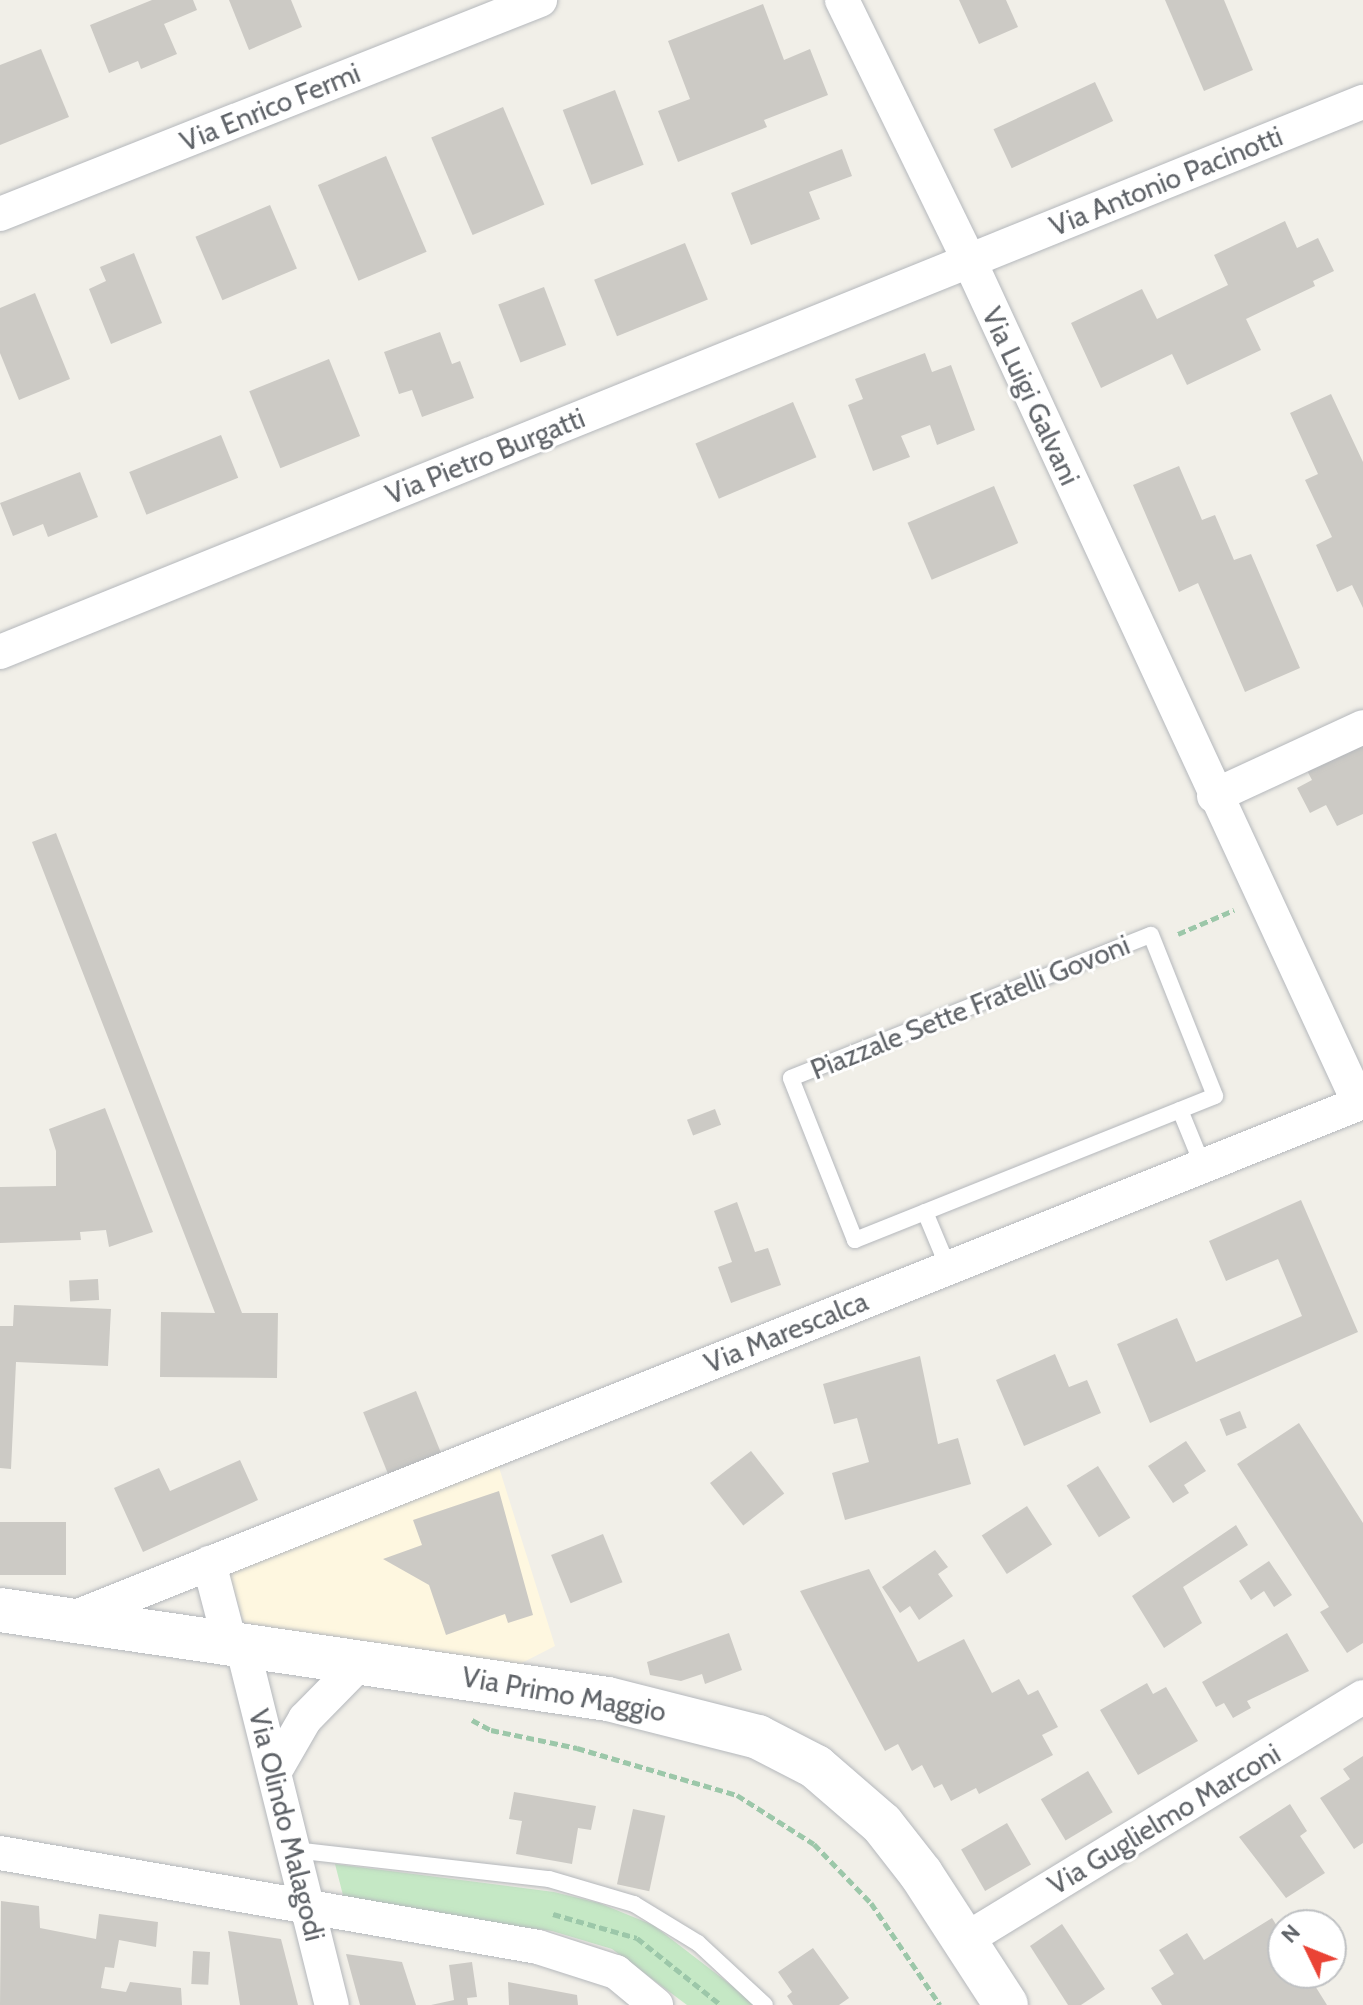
<!DOCTYPE html>
<html>
<head>
<meta charset="utf-8">
<style>
	body { margin:0 }
	#map { position:relative; width:1363px; height:2005px; overflow:hidden; background:#f1efe8; font-family:Cabin,sans-serif }
	div>[style] { position:absolute }
	.commercial>* { inset:0; background:#fef7e0 }
	.green>* { inset:0; background:#c5e8c5 }
	.building>* { inset:0; background:#cccac5; transform-origin:0 0 }
	.path>* { height:5px; margin-top:-2.5px; transform-origin:0; background:repeating-linear-gradient(90deg,#9cc7a9 0 8px,transparent 0 12px) }
	.roads { filter:drop-shadow(0 0 2px #b5b8bc) drop-shadow(0 0 2px #b5b8bc) }
	.service>* { height:16px; margin:-8px; padding:0 8px; transform-origin:8px; border-radius:8px; background:#fff }
	.minor>* { height:34px; margin:-17px; padding:0 17px; transform-origin:17px; border-radius:17px; background:#fff }
	.secondary>* { height:44px; margin:-22px; padding:0 22px; transform-origin:22px; border-radius:22px; background:#fff }
	span { translate:-50% -50%; white-space:nowrap; text-align:center; line-height:1.15; -webkit-text-stroke:6px #fff; paint-order:stroke }
	.street-label { font-size:28px; color:#5f6368 }
	.north { position:absolute; left:1267px; top:1909px; width:80px; height:80px; box-sizing:border-box; background:#fff; border:2px solid #bfc1c3; border-radius:50%; rotate:313deg; font-size:22px; font-weight:700; line-height:32px; text-align:center; color:#5f6368 }
	.north::after { content:''; display:block; margin:auto; width:28px; height:36px; background:#ea4335; clip-path:polygon(50% 0,100% 100%,50% 72%,0 100%) }
</style>
</head>
<body>
<div id="map">
	<div class="commercial">
		<i style="clip-path:polygon(497px 1461px,555px 1646px,514px 1667px,244px 1623px,226px 1565px)"></i>
	</div>
	<div class="green">
		<i style="clip-path:polygon(335px 1864px,554px 1892px,599px 1903px,653px 1925px,757px 2005px,687px 2005px,612px 1949px,552px 1931px,345px 1903px)"></i>
	</div>
	<div class="building">
		<i style="clip-path:polygon(152px 0,193px 0,197px 10px,164px 24px,177px 54px,141px 69px,138px 61px,109px 73px,90px 25px)"></i>
		<i style="clip-path:polygon(229px 0,291px 0,302px 27px,249px 50px)"></i>
		<i style="clip-path:polygon(959px 0,1006px 0,1018px 27px,979px 44px)"></i>
		<i style="clip-path:polygon(1165px 0,1224px 0,1253px 70px,1204px 91px)"></i>
		<i style="clip-path:polygon(763px 4px,784px 60px,810px 49px,828px 95px,764px 120px,767px 127px,678px 162px,658px 111px,690px 99px,668px 41px)"></i>
		<i style="clip-path:polygon(41px 49px,69px 117px,0 145px,0 65px)"></i>
		<i style="left:1095px;top:82px;width:43px;height:112px;rotate:65deg"></i>
		<i style="left:615px;top:90px;width:80px;height:56px;rotate:69deg"></i>
		<i style="left:503px;top:107px;width:106px;height:78px;rotate:67deg"></i>
		<i style="clip-path:polygon(842px 149px,852px 176px,809px 192px,820px 219px,751px 245px,731px 193px)"></i>
		<i style="left:386px;top:156px;width:104px;height:74px;rotate:67deg"></i>
		<i style="left:270px;top:205px;width:69px;height:81px;rotate:67deg"></i>
		<i style="clip-path:polygon(1285px 221px,1297px 248px,1318px 238px,1334px 271px,1313px 281px,1315px 286px,1246px 319px,1261px 350px,1187px 385px,1172px 354px,1101px 388px,1071px 323px,1142px 289px,1157px 319px,1228px 285px,1214px 255px)"></i>
		<i style="left:685px;top:243px;width:61px;height:98px;rotate:68deg"></i>
		<i style="clip-path:polygon(134px 253px,162px 323px,111px 344px,89px 289px,106px 281px,100px 267px)"></i>
		<i style="left:544px;top:287px;width:62px;height:49px;rotate:69deg"></i>
		<i style="clip-path:polygon(35px 293px,70px 379px,19px 400px,0 353px,0 308px)"></i>
		<i style="clip-path:polygon(440px 332px,452px 364px,460px 361px,474px 398px,422px 417px,412px 390px,399px 394px,384px 352px)"></i>
		<i style="clip-path:polygon(925px 353px,932px 372px,951px 365px,975px 430px,937px 445px,930px 425px,901px 436px,910px 457px,873px 471px,848px 405px,863px 399px,855px 379px)"></i>
		<i style="left:329px;top:359px;width:83px;height:86px;rotate:68deg"></i>
		<i style="clip-path:polygon(1331px 394px,1363px 462px,1363px 608px,1352px 585px,1337px 592px,1316px 545px,1332px 537px,1305px 480px,1318px 474px,1290px 413px)"></i>
		<i style="left:793px;top:402px;width:60px;height:106px;rotate:67deg"></i>
		<i style="left:221px;top:435px;width:46px;height:99px;rotate:68deg"></i>
		<i style="clip-path:polygon(1179px 466px,1202px 520px,1215px 515px,1234px 560px,1251px 554px,1300px 668px,1245px 692px,1198px 583px,1179px 592px,1133px 485px)"></i>
		<i style="clip-path:polygon(80px 472px,98px 517px,48px 537px,43px 524px,13px 536px,0 503px)"></i>
		<i style="left:994px;top:486px;width:62px;height:94px;rotate:67deg"></i>
		<i style="clip-path:polygon(1363px 735px,1363px 814px,1337px 826px,1326px 805px,1310px 813px,1297px 788px,1312px 780px,1303px 763px)"></i>
		<i style="clip-path:polygon(56px 833px,242px 1313px,278px 1313px,277px 1378px,160px 1377px,161px 1312px,215px 1313px,32px 842px)"></i>
		<i style="clip-path:polygon(105px 1108px,153px 1232px,109px 1247px,106px 1230px,80px 1232px,81px 1240px,0 1243px,0 1187px,56px 1186px,56px 1151px,49px 1129px)"></i>
		<i style="left:715px;top:1109px;width:17px;height:30px;rotate:69deg"></i>
		<i style="clip-path:polygon(1301px 1200px,1358px 1332px,1150px 1423px,1117px 1344px,1177px 1318px,1196px 1362px,1302px 1316px,1278px 1259px,1226px 1281px,1209px 1241px)"></i>
		<i style="clip-path:polygon(737px 1202px,755px 1252px,768px 1248px,781px 1285px,731px 1303px,718px 1267px,732px 1262px,714px 1211px)"></i>
		<i style="left:98px;top:1279px;width:21px;height:29px;rotate:87deg"></i>
		<i style="clip-path:polygon(14px 1305px,111px 1309px,108px 1366px,16px 1362px,11px 1469px,0 1468px,0 1326px,13px 1326px)"></i>
		<i style="clip-path:polygon(1055px 1354px,1069px 1387px,1087px 1380px,1101px 1413px,1024px 1446px,996px 1380px)"></i>
		<i style="clip-path:polygon(920px 1356px,938px 1444px,958px 1438px,971px 1484px,845px 1520px,832px 1473px,869px 1462px,857px 1418px,834px 1424px,823px 1384px)"></i>
		<i style="left:416px;top:1391px;width:73px;height:57px;rotate:68deg"></i>
		<i style="left:1240px;top:1411px;width:18px;height:22px;rotate:68deg"></i>
		<i style="clip-path:polygon(1299px 1423px,1363px 1523px,1363px 1643px,1347px 1653px,1320px 1612px,1329px 1607px,1237px 1464px)"></i>
		<i style="clip-path:polygon(1186px 1441px,1206px 1471px,1184px 1485px,1189px 1493px,1173px 1503px,1148px 1466px)"></i>
		<i style="left:751px;top:1451px;width:54px;height:52px;rotate:52deg"></i>
		<i style="clip-path:polygon(240px 1460px,258px 1500px,143px 1552px,114px 1488px,159px 1468px,170px 1491px)"></i>
		<i style="left:1098px;top:1466px;width:61px;height:37px;rotate:58deg"></i>
		<i style="clip-path:polygon(499px 1491px,533px 1615px,508px 1623px,505px 1614px,446px 1635px,429px 1585px,383px 1559px,422px 1545px,413px 1520px)"></i>
		<i style="left:1027px;top:1506px;width:46px;height:54px;rotate:57deg"></i>
		<i style="left:0;top:1522px;width:66px;height:53px"></i>
		<i style="clip-path:polygon(1236px 1525px,1248px 1545px,1183px 1587px,1202px 1623px,1164px 1648px,1132px 1596px)"></i>
		<i style="left:603px;top:1534px;width:52px;height:56px;rotate:68deg"></i>
		<i style="clip-path:polygon(935px 1550px,948px 1567px,938px 1574px,953px 1596px,919px 1620px,910px 1606px,900px 1613px,882px 1587px)"></i>
		<i style="clip-path:polygon(1269px 1561px,1292px 1595px,1274px 1607px,1264px 1591px,1251px 1600px,1239px 1581px)"></i>
		<i style="clip-path:polygon(869px 1569px,918px 1662px,964px 1639px,992px 1693px,1019px 1679px,1028px 1695px,1038px 1690px,1058px 1727px,1042px 1735px,1053px 1755px,979px 1794px,976px 1788px,951px 1801px,942px 1784px,934px 1788px,922px 1765px,912px 1771px,898px 1744px,885px 1751px,800px 1591px)"></i>
		<i style="clip-path:polygon(729px 1633px,742px 1670px,705px 1684px,702px 1674px,681px 1681px,650px 1675px,647px 1662px)"></i>
		<i style="clip-path:polygon(1287px 1633px,1309px 1671px,1247px 1701px,1251px 1708px,1233px 1718px,1224px 1703px,1216px 1707px,1202px 1682px)"></i>
		<i style="clip-path:polygon(1147px 1683px,1153px 1694px,1166px 1687px,1198px 1741px,1138px 1775px,1100px 1710px)"></i>
		<i style="clip-path:polygon(1363px 1756px,1363px 1843px,1354px 1849px,1320px 1798px,1350px 1779px,1343px 1769px)"></i>
		<i style="left:1088px;top:1771px;width:48px;height:55px;rotate:59deg"></i>
		<i style="clip-path:polygon(514px 1792px,596px 1806px,591px 1830px,578px 1828px,572px 1864px,516px 1854px,522px 1821px,509px 1819px)"></i>
		<i style="clip-path:polygon(1290px 1804px,1307px 1831px,1300px 1836px,1325px 1873px,1286px 1898px,1239px 1837px)"></i>
		<i style="left:633px;top:1809px;width:33px;height:77px;rotate:12deg"></i>
		<i style="left:1007px;top:1823px;width:48px;height:53px;rotate:60deg"></i>
		<i style="clip-path:polygon(1px 1901px,39px 1906px,40px 1928px,96px 1939px,99px 1914px,158px 1922px,156px 1947px,119px 1940px,114px 1968px,105px 1967px,101px 1988px,126px 1992px,130px 1982px,181px 1988px,182px 2005px,0 2005px)"></i>
		<i style="clip-path:polygon(1272px 1918px,1283px 1936px,1283px 1973px,1307px 1973px,1327px 2005px,1162px 2005px,1151px 1988px,1174px 1974px,1159px 1950px,1187px 1933px,1204px 1960px)"></i>
		<i style="clip-path:polygon(1062px 1924px,1105px 1989px,1081px 2005px,1068px 2005px,1030px 1946px)"></i>
		<i style="clip-path:polygon(228px 1931px,281px 1939px,298px 2005px,240px 2005px)"></i>
		<i style="clip-path:polygon(813px 1948px,849px 1998px,839px 2005px,793px 2005px,787px 1996px,792px 1992px,778px 1972px)"></i>
		<i style="left:193px;top:1951px;width:17px;height:33px;rotate:3deg"></i>
		<i style="clip-path:polygon(346px 1954px,402px 1962px,416px 2005px,360px 2005px)"></i>
		<i style="clip-path:polygon(472px 1962px,477px 1997px,467px 1998px,468px 2005px,431px 2005px,454px 2000px,449px 1965px)"></i>
		<i style="clip-path:polygon(508px 1982px,577px 1995px,578px 2005px,509px 2005px)"></i>
	</div>
	<div class="path">
		<i style="left:1178px;top:934px;width:61px;rotate:-23.2deg"></i>
		<i style="left:472px;top:1720px;width:21px;rotate:28deg"></i>
		<i style="left:491px;top:1730px;width:88px;rotate:11.8deg"></i>
		<i style="left:577px;top:1748px;width:167px;rotate:16.4deg"></i>
		<i style="left:737px;top:1795px;width:91px;rotate:32.5deg"></i>
		<i style="left:814px;top:1844px;width:82px;rotate:46deg"></i>
		<i style="left:871px;top:1903px;width:123px;rotate:55.9deg"></i>
		<i style="left:553px;top:1914px;width:87px;rotate:15.9deg"></i>
		<i style="left:637px;top:1938px;width:107px;rotate:38.6deg"></i>
	</div>
	<div class="roads">
		<div class="service">
			<i style="left:1151px;top:935px;width:173px;rotate:68.3deg"></i>
			<i style="left:1215px;top:1096px;width:388px;rotate:158.2deg"></i>
			<i style="left:855px;top:1240px;width:174px;rotate:-111.6deg"></i>
			<i style="left:791px;top:1078px;width:387px;rotate:-21.7deg"></i>
			<i style="left:1180px;top:1110px;width:61px;rotate:67.7deg"></i>
			<i style="left:925px;top:1212px;width:60px;rotate:67.3deg"></i>
			<i style="left:294px;top:1850px;width:257px;rotate:6.5deg"></i>
			<i style="left:549px;top:1879px;width:89px;rotate:16.4deg"></i>
			<i style="left:634px;top:1904px;width:75px;rotate:31.4deg"></i>
			<i style="left:698px;top:1943px;width:91px;rotate:42.8deg"></i>
		</div>
		<div class="minor">
			<i style="left:842px;top:0;width:289px;rotate:64deg"></i>
			<i style="left:969px;top:260px;width:929px;rotate:65.17deg"></i>
			<i style="left:0;top:214px;width:581px;rotate:-21.62deg"></i>
			<i style="left:0;top:652px;width:1470px;rotate:-21.98deg"></i>
			<i style="left:1214px;top:796px;width:164px;rotate:-24.8deg"></i>
			<i style="left:209px;top:1563px;width:83px;rotate:75.3deg"></i>
			<i style="left:71px;top:1619px;width:1392px;rotate:-21.81deg"></i>
			<i style="left:242px;top:1645px;width:371px;rotate:76deg"></i>
			<i style="left:275px;top:1771px;width:60px;rotate:-60deg"></i>
			<i style="left:305px;top:1719px;width:80px;rotate:-45.5deg"></i>
			<i style="left:0;top:1853px;width:546px;rotate:9.91deg"></i>
			<i style="left:538px;top:1947px;width:82px;rotate:17.8deg"></i>
			<i style="left:616px;top:1972px;width:52px;rotate:39.5deg"></i>
			<i style="left:965px;top:1940px;width:466px;rotate:-31.4deg"></i>
		</div>
		<div class="secondary">
			<i style="left:0;top:1610px;width:614px;rotate:8.33deg"></i>
			<i style="left:608px;top:1699px;width:155px;rotate:14.2deg"></i>
			<i style="left:758px;top:1737px;width:65px;rotate:27.3deg"></i>
			<i style="left:816px;top:1767px;width:87px;rotate:40.8deg"></i>
			<i style="left:882px;top:1824px;width:63px;rotate:52deg"></i>
			<i style="left:921px;top:1874px;width:156px;rotate:57deg"></i>
		</div>
	</div>
	<div class="street-label">
		<span style="left:270px;top:107px;rotate:-22deg">Via Enrico Fermi</span>
		<span style="left:1166px;top:181px;rotate:-22deg">Via Antonio Pacinotti</span>
		<span style="left:1031px;top:396px;rotate:65deg">Via Luigi Galvani</span>
		<span style="left:485px;top:456px;rotate:-22deg">Via Pietro Burgatti</span>
		<span style="left:970px;top:1007px;rotate:-22deg">Piazzale Sette Fratelli Govoni</span>
		<span style="left:786px;top:1332px;rotate:-22deg">Via Marescalca</span>
		<span style="left:564px;top:1694px;rotate:10deg">Via Primo Maggio</span>
		<span style="left:1164px;top:1819px;rotate:-31deg">Via Guglielmo Marconi</span>
		<span style="left:287px;top:1825px;rotate:76deg">Via Olindo Malagodi</span>
	</div>
	<div class="north">N</div>
</div>
</body>
</html>
